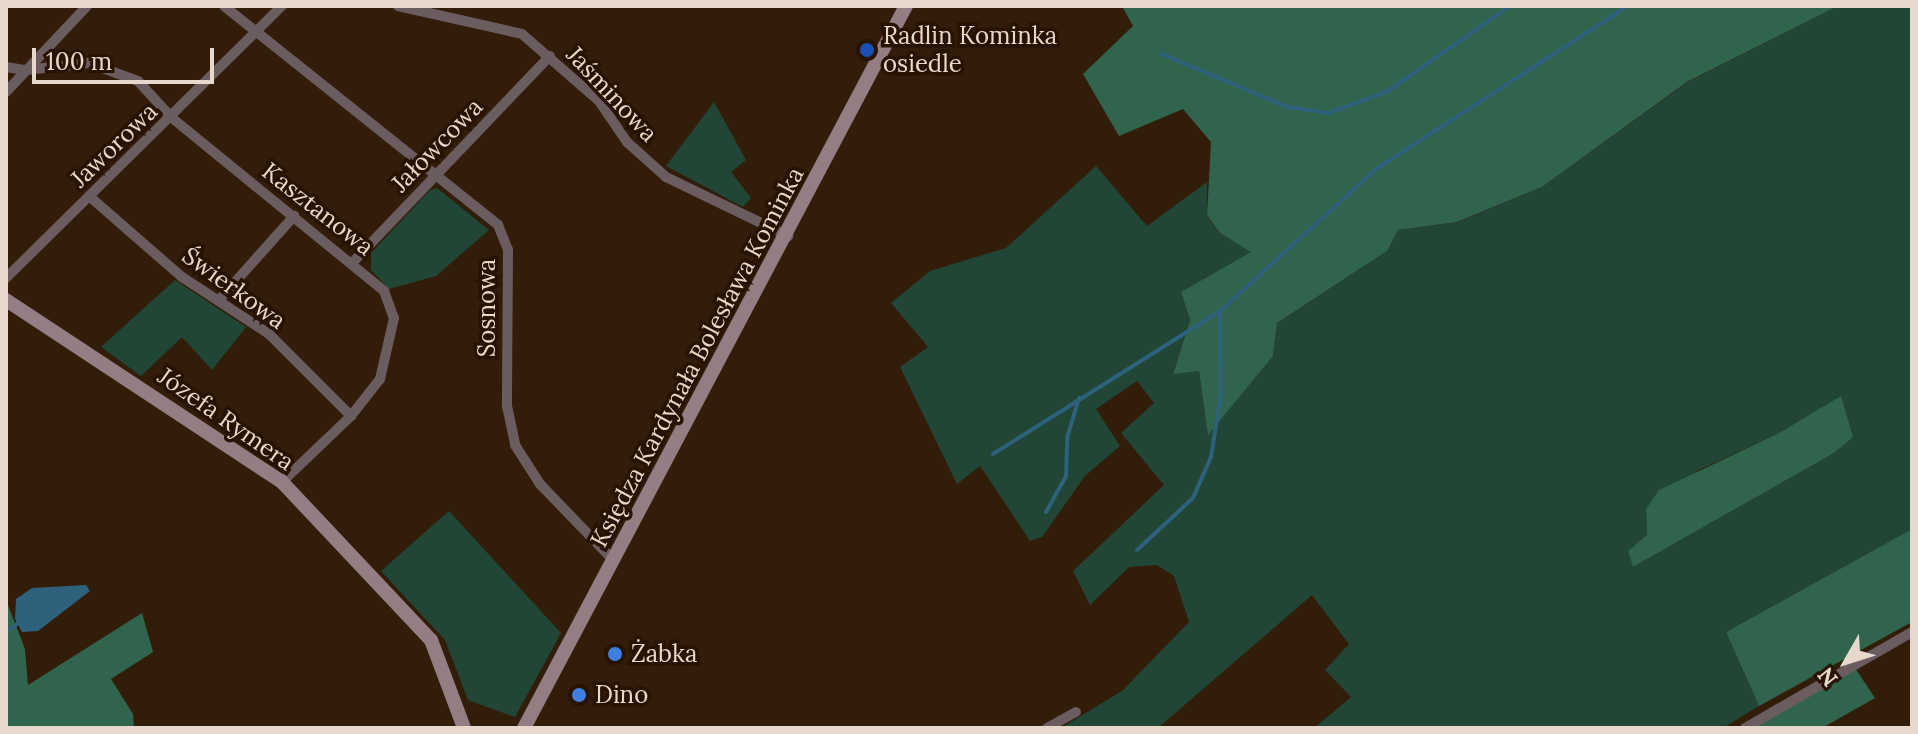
<!DOCTYPE html>
<html>
<head>
<meta charset="utf-8">
<style>
	body { margin:0 }
	#map { position:relative; width:1918px; height:734px; overflow:hidden; background:#321d0a; font-family:Lora,serif }
	div>[style] { position:absolute }
	.green>* { inset:0; background:#214635 }
	.forest>* { inset:0; background:#30644d }
	.water>* { inset:0; background:#2e617b }
	.stream>* { height:4px; margin:-2px; padding:0 2px; transform-origin:2px; border-radius:2px; background:#2e617b }
	.street>* { height:10px; margin:-5px; padding:0 5px; transform-origin:5px; border-radius:5px; background:#6b5c60 }
	.secondary>* { height:14px; margin:-7px; padding:0 7px; transform-origin:7px; border-radius:7px; background:#947d83 }
	.dots>* { width:22px; height:22px; translate:-50% -50%; box-sizing:border-box; border:4px solid #281302; border-radius:50% }
	span { translate:-50% -50%; white-space:nowrap; text-align:center; line-height:1.15; -webkit-text-stroke:7px #281302; paint-order:stroke }
	.poi-label { font-size:24px; color:#e7d8cc }
	.left { translate:0 -50%; text-align:left }
	.street-label { font-size:24px; color:#e7d8cc }
	.frame { position:absolute; inset:0; border:8px solid #e7d8cc; pointer-events:none }
	.north { position:absolute; left:1806px; top:622px; width:80px; height:80px; -webkit-text-stroke:6px #281302; paint-order:stroke; rotate:231deg; font-size:22px; font-weight:700; line-height:32px; text-align:center; color:#e7d8cc }
	.north::after { content:''; display:block; margin:auto; width:28px; height:36px; background:#e7d8cc; clip-path:polygon(50% 0,100% 100%,50% 72%,0 100%) }
	.scale { position:absolute; left:32px; top:48px; width:182px; height:36px; box-sizing:border-box; border:4px solid #e7d8cc; border-top:0; padding-left:10px; font-size:24px; line-height:28px; white-space:nowrap; color:#e7d8cc; -webkit-text-stroke:6px #281302; paint-order:stroke }
</style>
</head>
<body>
<div id="map">
	<div class="green">
		<i style="clip-path:polygon(evenodd,1838px 6px,1912px 6px,1912px 529px,1726px 632px,1759px 706px,1723px 728px,1314px 728px,1351px 697px,1325px 670px,1349px 644px,1312px 595px,1158px 728px,1061px 728px,1122px 691px,1189px 622px,1174px 576px,1157px 565px,1129px 567px,1090px 605px,1073px 571px,1164px 485px,1121px 433px,1154px 403px,1137px 381px,1096px 409px,1120px 446px,1085px 476px,1042px 537px,1030px 541px,980px 466px,957px 484px,900px 367px,928px 347px,891px 303px,930px 271px,1006px 248px,1096px 166px,1147px 226px,1207px 182px,1207px 216px,1220px 233px,1252px 252px,1181px 292px,1190px 320px,1173px 373px,1199px 371px,1208px 434px,1273px 356px,1277px 323px,1387px 251px,1398px 230px,1458px 222px,1542px 187px,1688px 82px,1838px 6px,1841px 397px,1834px 453px,1633px 567px,1629px 551px,1647px 535px,1646px 509px,1699px 470px,1779px 433px,1841px 397px)"></i>
		<i style="clip-path:polygon(714px 102px,746px 160px,731px 172px,751px 198px,743px 207px,666px 166px)"></i>
		<i style="clip-path:polygon(437px 188px,489px 230px,436px 276px,389px 289px,371px 270px,371px 253px,430px 190px)"></i>
		<i style="clip-path:polygon(175px 280px,246px 327px,212px 370px,182px 337px,141px 376px,101px 347px)"></i>
		<i style="clip-path:polygon(449px 511px,561px 633px,515px 717px,468px 700px,445px 640px,381px 571px)"></i>
	</div>
	<div class="forest">
		<i style="clip-path:polygon(1122px 6px,1838px 6px,1687px 82px,1542px 187px,1457px 222px,1398px 230px,1387px 251px,1277px 323px,1273px 356px,1208px 435px,1199px 371px,1173px 374px,1190px 320px,1181px 292px,1251px 252px,1220px 233px,1207px 215px,1211px 142px,1183px 109px,1119px 136px,1083px 74px,1133px 26px)"></i>
		<i style="clip-path:polygon(1841px 396px,1853px 437px,1834px 453px,1633px 567px,1628px 551px,1647px 535px,1646px 509px,1659px 490px,1779px 433px)"></i>
		<i style="clip-path:polygon(1912px 529px,1912px 622px,1759px 706px,1726px 632px)"></i>
		<i style="clip-path:polygon(6px 600px,25px 649px,28px 685px,142px 613px,153px 652px,111px 679px,133px 714px,134px 728px,6px 728px)"></i>
		<i style="clip-path:polygon(1855px 668px,1875px 698px,1822px 728px,1752px 728px)"></i>
	</div>
	<div class="water">
		<i style="clip-path:polygon(86px 585px,90px 591px,38px 631px,22px 632px,15px 619px,16px 599px,32px 588px)"></i>
	</div>
	<div class="stream">
		<i style="left:1162px;top:54px;width:136px;rotate:23deg"></i>
		<i style="left:1287px;top:107px;width:42px;rotate:8.1deg"></i>
		<i style="left:1329px;top:113px;width:63px;rotate:-20.4deg"></i>
		<i style="left:1388px;top:91px;width:149px;rotate:-34.9deg"></i>
		<i style="left:993px;top:454px;width:268px;rotate:-32.2deg"></i>
		<i style="left:1220px;top:311px;width:211px;rotate:-42.3deg"></i>
		<i style="left:1376px;top:169px;width:300px;rotate:-32.9deg"></i>
		<i style="left:1046px;top:512px;width:41px;rotate:-60.9deg"></i>
		<i style="left:1066px;top:476px;width:38px;rotate:-88deg"></i>
		<i style="left:1067px;top:438px;width:42px;rotate:-73.3deg"></i>
		<i style="left:1137px;top:550px;width:76px;rotate:-42.9deg"></i>
		<i style="left:1193px;top:498px;width:45px;rotate:-66.3deg"></i>
		<i style="left:1211px;top:457px;width:64px;rotate:-81deg"></i>
		<i style="left:1221px;top:394px;width:83px;rotate:-90.7deg"></i>
		<i style="left:6px;top:632px;width:14px;rotate:-36deg"></i>
	</div>
	<div class="street">
		<i style="left:224px;top:6px;width:351px;rotate:38.6deg"></i>
		<i style="left:498px;top:225px;width:27px;rotate:68deg"></i>
		<i style="left:508px;top:250px;width:156px;rotate:90.4deg"></i>
		<i style="left:507px;top:406px;width:40px;rotate:78deg"></i>
		<i style="left:515px;top:445px;width:46px;rotate:57.3deg"></i>
		<i style="left:540px;top:484px;width:107px;rotate:46.1deg"></i>
		<i style="left:398px;top:6px;width:127px;rotate:12.7deg"></i>
		<i style="left:522px;top:34px;width:102px;rotate:41deg"></i>
		<i style="left:599px;top:101px;width:50px;rotate:55.7deg"></i>
		<i style="left:627px;top:142px;width:52px;rotate:41.9deg"></i>
		<i style="left:666px;top:177px;width:136px;rotate:25.8deg"></i>
		<i style="left:6px;top:67px;width:20px;rotate:9deg"></i>
		<i style="left:26px;top:70px;width:63px;rotate:-6.3deg"></i>
		<i style="left:89px;top:63px;width:52px;rotate:20.2deg"></i>
		<i style="left:138px;top:81px;width:50px;rotate:47.4deg"></i>
		<i style="left:172px;top:118px;width:274px;rotate:39.2deg"></i>
		<i style="left:384px;top:291px;width:29px;rotate:70deg"></i>
		<i style="left:394px;top:318px;width:63px;rotate:102.9deg"></i>
		<i style="left:380px;top:379px;width:47px;rotate:128.1deg"></i>
		<i style="left:351px;top:416px;width:95px;rotate:136.3deg"></i>
		<i style="left:6px;top:92px;width:118px;rotate:-46.7deg"></i>
		<i style="left:89px;top:196px;width:123px;rotate:41.1deg"></i>
		<i style="left:182px;top:277px;width:104px;rotate:33.2deg"></i>
		<i style="left:269px;top:334px;width:116px;rotate:45deg"></i>
		<i style="left:353px;top:262px;width:285px;rotate:-46.3deg"></i>
		<i style="left:6px;top:278px;width:388px;rotate:-44.6deg"></i>
		<i style="left:219px;top:300px;width:113px;rotate:-48.2deg"></i>
		<i style="left:1047px;top:728px;width:33px;rotate:-29deg"></i>
		<i style="left:1745px;top:728px;width:193px;rotate:-29.9deg"></i>
	</div>
	<div class="secondary">
		<i style="left:6px;top:300px;width:331px;rotate:33.4deg"></i>
		<i style="left:282px;top:482px;width:217px;rotate:46.7deg"></i>
		<i style="left:431px;top:640px;width:94px;rotate:69.4deg"></i>
		<i style="left:524px;top:728px;width:817px;rotate:-62.12deg"></i>
	</div>
	<div class="dots">
		<i style="left:867px;top:50px;background:#1a4fb4"></i>
		<i style="left:615px;top:654px;background:#3f7fe0"></i>
		<i style="left:579px;top:695px;background:#3f7fe0"></i>
	</div>
	<div class="poi-label">
		<span class="left" style="left:883px;top:50px">Radlin Kominka<br>osiedle</span>
		<span class="left" style="left:631px;top:654px">Żabka</span>
		<span class="left" style="left:595px;top:695px">Dino</span>
	</div>
	<div class="street-label">
		<span style="left:612px;top:94px;rotate:47deg">Jaśminowa</span>
		<span style="left:114px;top:145px;rotate:-44deg">Jaworowa</span>
		<span style="left:437px;top:145px;rotate:-46deg">Jałowcowa</span>
		<span style="left:318px;top:209px;rotate:38deg">Kasztanowa</span>
		<span style="left:234px;top:288px;rotate:36deg">Świerkowa</span>
		<span style="left:487px;top:308px;rotate:-90deg">Sosnowa</span>
		<span style="left:697px;top:357px;rotate:-62deg">Księdza Kardynała Bolesława Kominka</span>
		<span style="left:226px;top:419px;rotate:35deg">Józefa Rymera</span>
	</div>
	<div class="frame"></div>
	<div class="north">N</div>
	<div class="scale">100 m</div>
</div>
</body>
</html>
